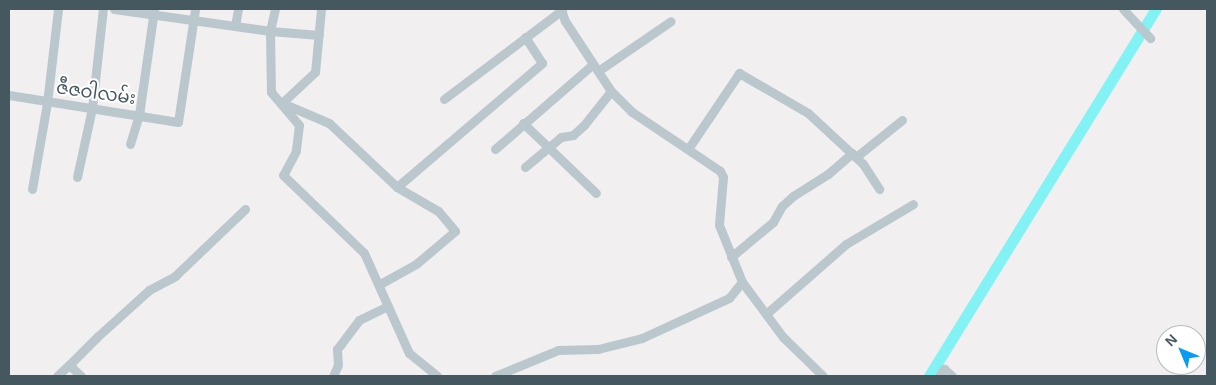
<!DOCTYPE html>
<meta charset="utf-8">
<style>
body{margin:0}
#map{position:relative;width:1216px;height:385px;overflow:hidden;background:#f2eff0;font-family:Arial,"Noto Sans Myanmar",sans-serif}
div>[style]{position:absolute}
.river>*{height:11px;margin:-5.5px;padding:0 5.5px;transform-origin:5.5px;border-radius:5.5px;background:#83f2f4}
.minor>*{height:9px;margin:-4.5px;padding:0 4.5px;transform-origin:4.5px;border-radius:4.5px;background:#bac8ce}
span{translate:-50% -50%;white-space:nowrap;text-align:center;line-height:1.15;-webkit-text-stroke:4px #fff;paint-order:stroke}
.street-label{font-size:18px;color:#46585f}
.frame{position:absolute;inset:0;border:10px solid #46585f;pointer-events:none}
.north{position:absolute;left:1156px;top:325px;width:50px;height:50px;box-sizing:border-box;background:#fff;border:1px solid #b5bcbf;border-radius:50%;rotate:315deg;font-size:14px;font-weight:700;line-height:20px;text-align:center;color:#46585f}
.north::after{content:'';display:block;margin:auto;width:18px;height:22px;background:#089cf3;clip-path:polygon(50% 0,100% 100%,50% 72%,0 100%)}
</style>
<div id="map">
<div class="river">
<div style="left:929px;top:376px;width:432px;rotate:-58.3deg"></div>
</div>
<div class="minor">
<div style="left:114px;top:9px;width:158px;rotate:8deg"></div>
<div style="left:270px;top:31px;width:49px;rotate:4.7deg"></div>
<div style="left:275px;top:9px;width:23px;rotate:103deg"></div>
<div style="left:270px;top:31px;width:61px;rotate:89.1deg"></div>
<div style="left:271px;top:92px;width:43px;rotate:49.7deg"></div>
<div style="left:299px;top:125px;width:26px;rotate:97deg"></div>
<div style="left:296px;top:151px;width:27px;rotate:118deg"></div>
<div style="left:283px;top:175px;width:112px;rotate:43.9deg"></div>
<div style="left:364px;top:253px;width:110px;rotate:65.8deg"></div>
<div style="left:409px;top:353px;width:36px;rotate:39deg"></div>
<div style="left:321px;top:9px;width:63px;rotate:95.4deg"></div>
<div style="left:315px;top:72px;width:45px;rotate:136.8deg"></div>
<div style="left:282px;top:103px;width:51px;rotate:23.1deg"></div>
<div style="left:329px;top:123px;width:93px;rotate:43.3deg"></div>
<div style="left:397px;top:187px;width:191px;rotate:-40.5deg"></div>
<div style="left:542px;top:63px;width:31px;rotate:-123deg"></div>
<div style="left:561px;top:9px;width:13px;rotate:72deg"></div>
<div style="left:565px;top:21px;width:84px;rotate:56.7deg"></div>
<div style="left:611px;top:91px;width:30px;rotate:45deg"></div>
<div style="left:632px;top:112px;width:106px;rotate:33.8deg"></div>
<div style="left:720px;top:171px;width:7px;rotate:63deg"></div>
<div style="left:723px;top:177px;width:48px;rotate:94.8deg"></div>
<div style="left:719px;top:225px;width:61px;rotate:68deg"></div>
<div style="left:742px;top:282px;width:69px;rotate:53.3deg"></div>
<div style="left:783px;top:337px;width:56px;rotate:44.3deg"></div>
<div style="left:1123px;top:9px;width:40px;rotate:47deg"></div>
<div style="left:235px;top:26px;width:17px;rotate:-80deg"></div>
<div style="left:598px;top:71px;width:88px;rotate:-34.4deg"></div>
<div style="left:9px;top:95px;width:171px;rotate:9.1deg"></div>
<div style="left:178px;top:122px;width:114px;rotate:-81.4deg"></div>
<div style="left:444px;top:99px;width:148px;rotate:-37deg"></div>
<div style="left:523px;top:123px;width:101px;rotate:43.8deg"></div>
<div style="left:130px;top:144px;width:30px;rotate:-73deg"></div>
<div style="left:139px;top:115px;width:107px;rotate:-81.9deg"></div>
<div style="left:495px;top:149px;width:130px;rotate:-40.9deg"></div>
<div style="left:688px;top:149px;width:92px;rotate:-56.1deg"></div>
<div style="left:739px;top:73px;width:80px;rotate:30.1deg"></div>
<div style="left:808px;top:113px;width:75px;rotate:42.8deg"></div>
<div style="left:863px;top:164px;width:30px;rotate:57deg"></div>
<div style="left:856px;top:157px;width:59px;rotate:-38.8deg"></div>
<div style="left:525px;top:167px;width:47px;rotate:-39.8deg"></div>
<div style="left:561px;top:137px;width:12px;rotate:-9deg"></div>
<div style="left:573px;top:135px;width:15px;rotate:-42deg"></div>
<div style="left:584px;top:125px;width:43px;rotate:-51.5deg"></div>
<div style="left:77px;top:177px;width:71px;rotate:-77.7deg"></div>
<div style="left:92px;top:108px;width:100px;rotate:-83.7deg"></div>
<div style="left:32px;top:189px;width:87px;rotate:-80.1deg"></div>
<div style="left:47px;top:103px;width:95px;rotate:-83.3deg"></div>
<div style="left:731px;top:257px;width:55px;rotate:-39.8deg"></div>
<div style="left:773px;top:222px;width:18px;rotate:-61deg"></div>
<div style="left:782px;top:206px;width:15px;rotate:-42deg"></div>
<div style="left:793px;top:196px;width:41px;rotate:-32.2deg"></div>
<div style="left:828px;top:174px;width:32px;rotate:-41deg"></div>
<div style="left:380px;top:284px;width:41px;rotate:-29.1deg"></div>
<div style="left:416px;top:264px;width:51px;rotate:-40.2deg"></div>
<div style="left:455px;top:231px;width:26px;rotate:-130deg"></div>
<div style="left:438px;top:211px;width:48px;rotate:-149.7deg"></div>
<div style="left:766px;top:314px;width:106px;rotate:-41.2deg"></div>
<div style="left:846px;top:244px;width:78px;rotate:-30.8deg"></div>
<div style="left:57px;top:376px;width:16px;rotate:-43deg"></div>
<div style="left:81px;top:376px;width:16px;rotate:-137deg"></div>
<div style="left:69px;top:365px;width:40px;rotate:-45deg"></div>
<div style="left:97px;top:337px;width:70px;rotate:-42.1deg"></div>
<div style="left:149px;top:290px;width:30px;rotate:-28deg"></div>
<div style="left:175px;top:276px;width:97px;rotate:-43.7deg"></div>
<div style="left:333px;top:376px;width:12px;rotate:-66deg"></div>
<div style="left:338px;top:365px;width:16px;rotate:-94deg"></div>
<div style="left:337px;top:349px;width:6px;rotate:-51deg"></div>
<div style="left:341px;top:344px;width:30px;rotate:-53deg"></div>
<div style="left:359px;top:320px;width:32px;rotate:-26deg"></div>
<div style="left:495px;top:376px;width:68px;rotate:-22.4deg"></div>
<div style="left:558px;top:350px;width:40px;rotate:-1.4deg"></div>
<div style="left:598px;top:349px;width:45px;rotate:-14deg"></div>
<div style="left:642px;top:338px;width:96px;rotate:-24.7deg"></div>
<div style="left:729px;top:298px;width:21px;rotate:-51deg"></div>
<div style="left:939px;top:376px;width:9px;rotate:-54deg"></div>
<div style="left:944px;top:369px;width:11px;rotate:41deg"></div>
</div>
<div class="street-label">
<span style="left:96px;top:93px;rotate:8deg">ဇီဇဝါလမ်း</span>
</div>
<div class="frame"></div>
<div class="north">N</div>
</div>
